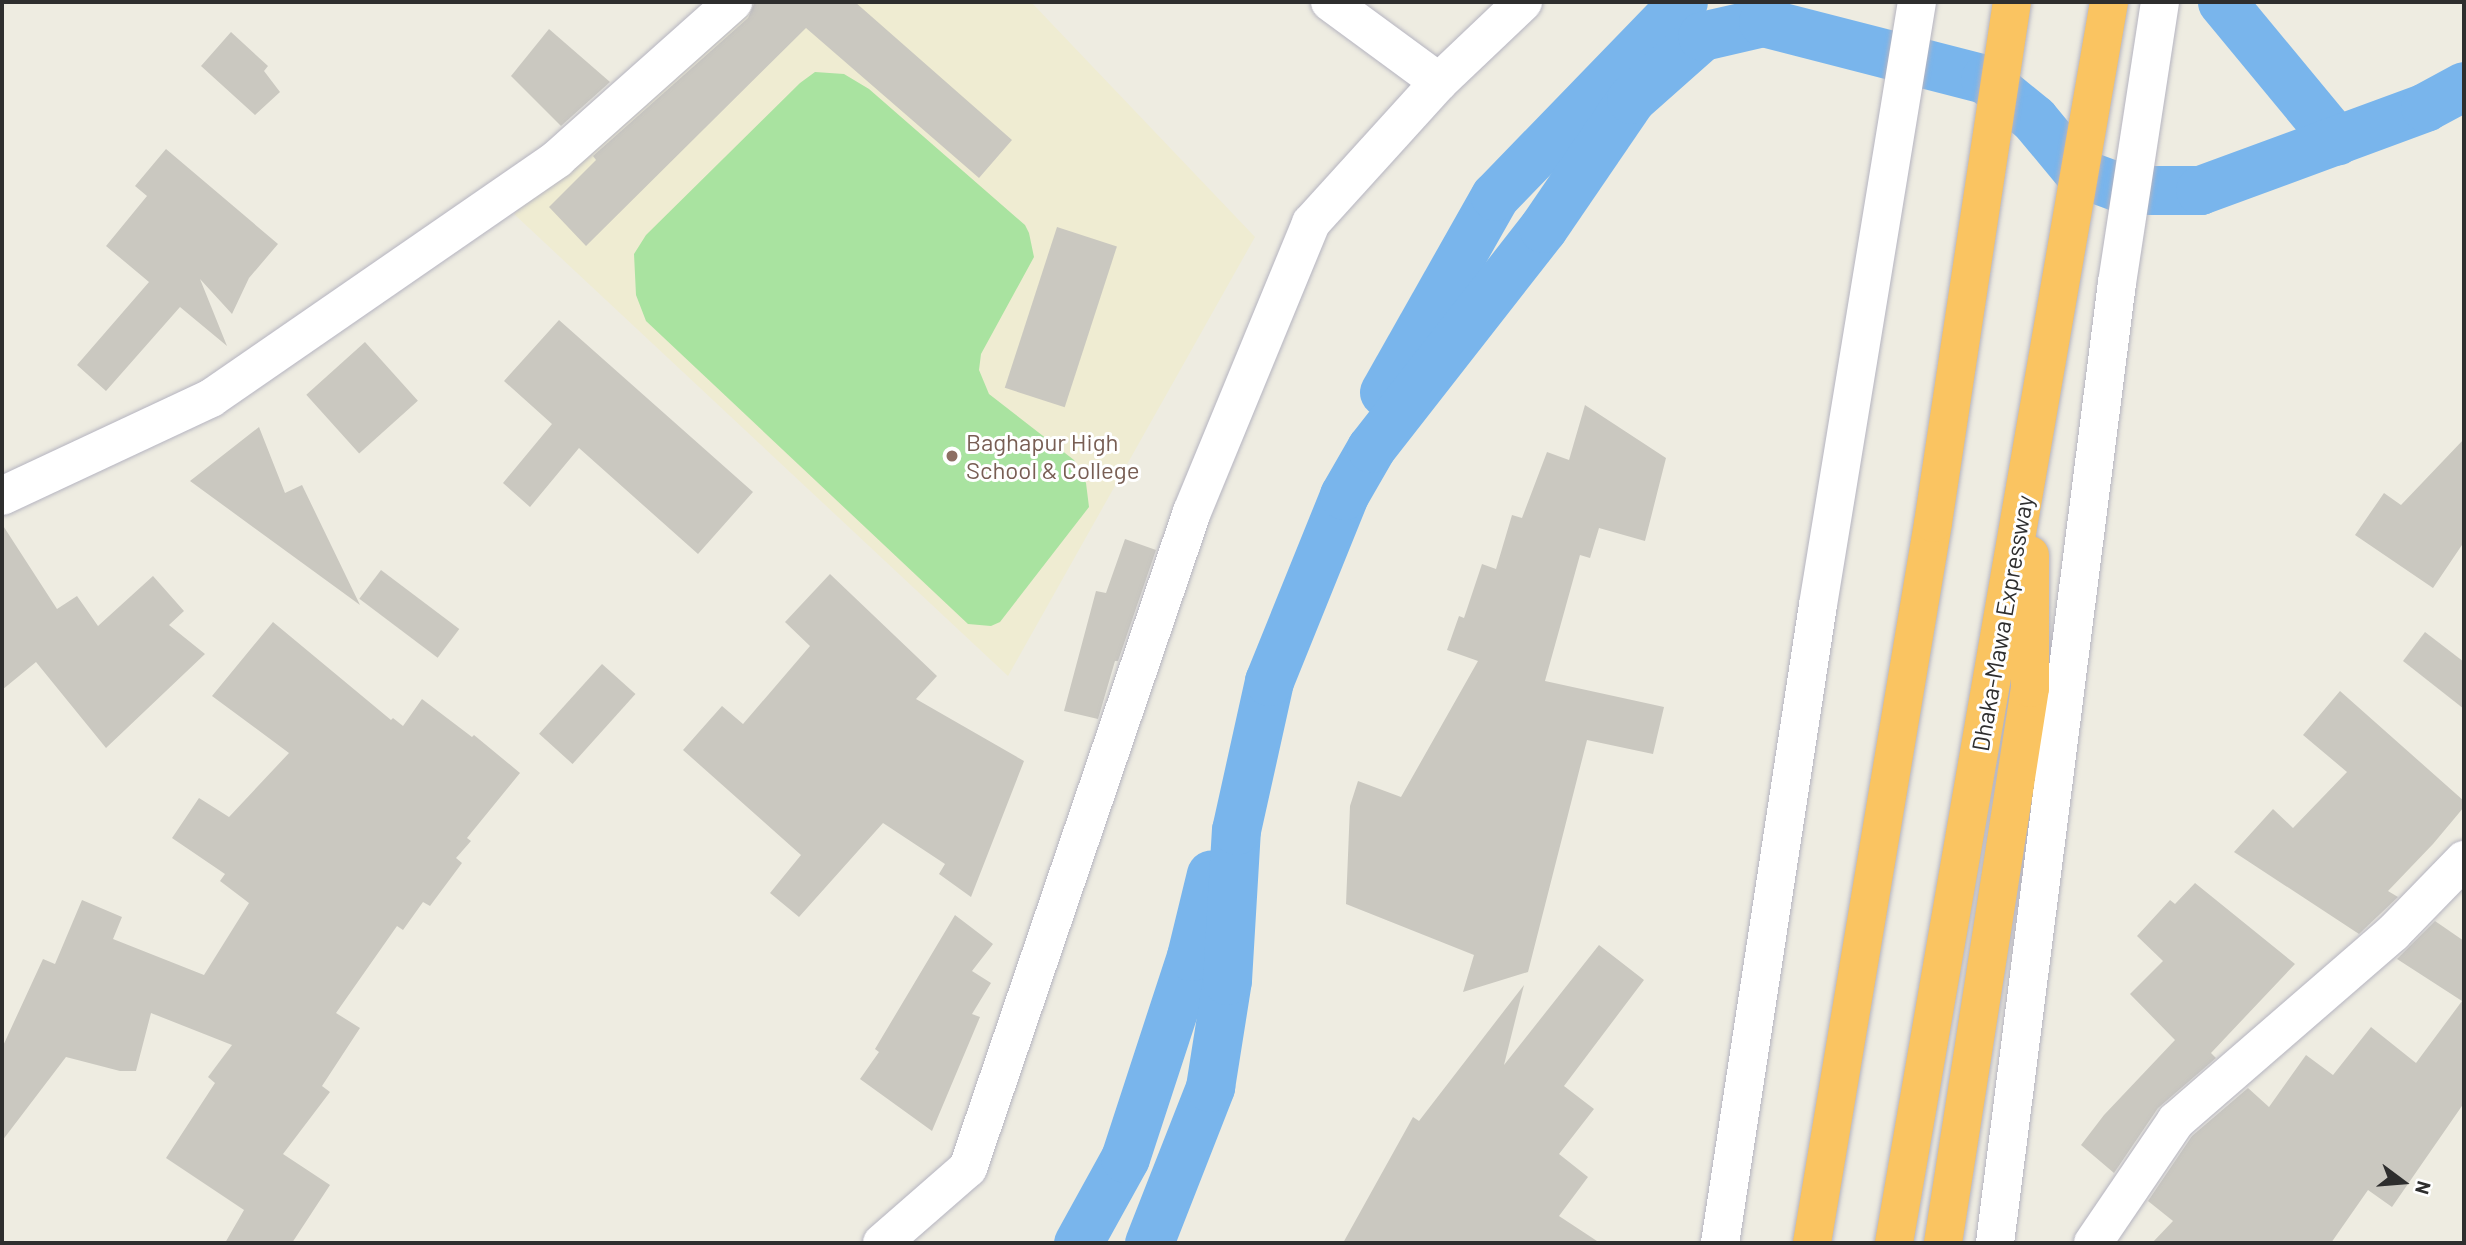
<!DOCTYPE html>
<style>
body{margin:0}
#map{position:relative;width:2466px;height:1245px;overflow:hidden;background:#eeece1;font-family:Barlow,sans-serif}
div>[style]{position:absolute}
.education>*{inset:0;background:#efecd2}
.green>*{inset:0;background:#a9e3a0}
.canal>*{height:49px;margin:-24.5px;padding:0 24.5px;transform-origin:24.5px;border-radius:24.5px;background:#79b5ec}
.building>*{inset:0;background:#cac8c0;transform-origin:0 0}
.roads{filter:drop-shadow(0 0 2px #b5b4c0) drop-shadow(0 0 2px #b5b4c0)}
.minor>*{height:38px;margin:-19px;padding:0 19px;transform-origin:19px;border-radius:19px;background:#fff}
.highway>*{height:38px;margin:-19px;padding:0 19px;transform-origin:19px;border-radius:19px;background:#fac461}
.dots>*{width:19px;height:19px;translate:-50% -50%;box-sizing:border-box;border:4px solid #fff;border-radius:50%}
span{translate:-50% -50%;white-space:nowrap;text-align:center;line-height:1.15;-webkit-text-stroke:6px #fff;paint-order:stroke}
.education-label{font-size:24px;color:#785e54}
.left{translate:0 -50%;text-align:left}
.street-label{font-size:24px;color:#2e2e2e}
.frame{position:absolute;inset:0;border:4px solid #2e2e2e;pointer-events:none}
.north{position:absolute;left:2368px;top:1147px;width:70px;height:70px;-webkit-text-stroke:5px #fff;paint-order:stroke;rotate:106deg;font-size:19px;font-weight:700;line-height:28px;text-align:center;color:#2e2e2e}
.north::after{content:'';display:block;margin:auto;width:24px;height:32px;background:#2e2e2e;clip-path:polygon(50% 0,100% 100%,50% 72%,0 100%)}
</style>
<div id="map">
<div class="education">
<div style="clip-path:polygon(743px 2px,1031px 2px,1255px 237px,1008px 676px,514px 214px)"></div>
</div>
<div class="green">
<div style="clip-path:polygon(815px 72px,844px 74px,869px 89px,1025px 225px,1029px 233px,1034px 257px,981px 354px,979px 370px,989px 394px,1074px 460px,1086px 483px,1089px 507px,1000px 622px,991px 626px,968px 624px,646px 321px,636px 295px,634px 254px,646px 235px,800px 83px)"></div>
</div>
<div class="canal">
<div style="left:2222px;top:2px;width:180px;rotate:50.4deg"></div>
<div style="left:1384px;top:392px;width:225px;rotate:-60.5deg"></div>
<div style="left:1495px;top:196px;width:270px;rotate:-45.9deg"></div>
<div style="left:1078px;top:1243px;width:97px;rotate:-61.1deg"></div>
<div style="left:1125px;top:1158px;width:213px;rotate:-71.9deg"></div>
<div style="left:1191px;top:956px;width:84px;rotate:-76.3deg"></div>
<div style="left:1149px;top:1243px;width:168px;rotate:-68.6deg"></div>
<div style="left:1210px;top:1087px;width:108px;rotate:-81deg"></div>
<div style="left:1227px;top:980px;width:150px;rotate:-86.6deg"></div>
<div style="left:1236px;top:830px;width:153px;rotate:-77.5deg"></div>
<div style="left:1269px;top:681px;width:201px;rotate:-68deg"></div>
<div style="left:1344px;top:495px;width:54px;rotate:-60.1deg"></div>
<div style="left:1371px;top:448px;width:279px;rotate:-52deg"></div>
<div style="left:1543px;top:228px;width:156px;rotate:-55.7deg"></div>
<div style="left:1631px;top:99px;width:95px;rotate:-41.6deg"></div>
<div style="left:1702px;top:36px;width:63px;rotate:-12.9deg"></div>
<div style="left:1763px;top:22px;width:229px;rotate:14.4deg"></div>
<div style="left:1985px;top:79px;width:63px;rotate:39.2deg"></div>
<div style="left:2034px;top:119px;width:69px;rotate:50.3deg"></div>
<div style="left:2078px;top:172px;width:52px;rotate:20.2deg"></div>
<div style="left:2127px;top:190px;width:73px"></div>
<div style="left:2200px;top:190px;width:240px;rotate:-20.2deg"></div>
<div style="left:2425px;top:107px;width:44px;rotate:-28.3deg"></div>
</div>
<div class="building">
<div style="clip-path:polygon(755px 2px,855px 2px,1012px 140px,979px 178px,806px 28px,586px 246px,549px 207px,596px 160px,593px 156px,748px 18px)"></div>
<div style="clip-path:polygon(549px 29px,610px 82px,561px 126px,511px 76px)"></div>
<div style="clip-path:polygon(231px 32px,268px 66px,264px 71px,280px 92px,255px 115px,201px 66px)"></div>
<div style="clip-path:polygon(166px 149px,278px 244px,249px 278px,232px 314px,200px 279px,227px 346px,180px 307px,106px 391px,77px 365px,149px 282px,106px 246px,147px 196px,135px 186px)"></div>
<div style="left:1057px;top:227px;width:63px;height:169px;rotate:18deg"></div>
<div style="clip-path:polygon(559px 320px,753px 492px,698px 554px,579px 448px,530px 507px,503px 483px,552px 424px,504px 381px)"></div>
<div style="left:365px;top:342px;width:79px;height:79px;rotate:48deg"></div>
<div style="clip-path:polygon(1585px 405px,1666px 458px,1645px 541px,1599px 528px,1590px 558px,1580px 555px,1545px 681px,1664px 707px,1653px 754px,1587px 740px,1528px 972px,1463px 992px,1474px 955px,1346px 904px,1350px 806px,1358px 781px,1401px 797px,1478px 661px,1447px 650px,1459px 616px,1464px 618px,1482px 564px,1496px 569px,1512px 515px,1522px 518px,1547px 452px,1569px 460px)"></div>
<div style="clip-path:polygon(259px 427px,285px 493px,302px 485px,360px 605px,190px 481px)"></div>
<div style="clip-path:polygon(2464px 439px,2464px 542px,2433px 588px,2355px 535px,2384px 493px,2401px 505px)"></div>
<div style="clip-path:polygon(2px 524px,57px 609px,77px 596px,98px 626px,153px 576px,184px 611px,169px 625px,205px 654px,106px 748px,36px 662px,2px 690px)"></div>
<div style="clip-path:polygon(1125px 539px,1156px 550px,1118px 661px,1115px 661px,1098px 719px,1064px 711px,1096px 591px,1106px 593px)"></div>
<div style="left:381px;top:570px;width:98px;height:36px;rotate:37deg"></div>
<div style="clip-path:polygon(830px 574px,937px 676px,916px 699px,1024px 761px,971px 897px,939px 874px,945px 864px,883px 823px,799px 917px,770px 893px,801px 855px,683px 750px,722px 706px,743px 724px,810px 646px,785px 622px)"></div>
<div style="clip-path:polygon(273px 622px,391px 720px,393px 718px,403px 726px,422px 699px,472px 737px,474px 735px,520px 773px,467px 838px,471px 841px,456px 858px,462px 863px,430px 906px,423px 902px,403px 930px,397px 926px,336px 1013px,360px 1028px,322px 1086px,330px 1092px,283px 1154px,330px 1185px,292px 1243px,225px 1243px,244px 1210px,166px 1158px,215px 1083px,208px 1077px,232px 1045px,151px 1013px,136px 1071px,120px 1071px,66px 1057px,2px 1141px,2px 1048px,43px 959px,55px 964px,82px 900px,122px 917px,113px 939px,204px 975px,249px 903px,220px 881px,225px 874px,172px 838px,199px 798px,229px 817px,289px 753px,212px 696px)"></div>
<div style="clip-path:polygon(2425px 632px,2464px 662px,2464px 709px,2403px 661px)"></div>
<div style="left:602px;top:664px;width:45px;height:94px;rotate:42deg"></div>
<div style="clip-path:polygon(2340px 691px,2464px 801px,2464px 807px,2433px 844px,2388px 891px,2398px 897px,2359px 934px,2234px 852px,2273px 809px,2293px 828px,2347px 772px,2303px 735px)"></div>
<div style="clip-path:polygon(2195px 883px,2295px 964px,2211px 1053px,2216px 1058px,2158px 1108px,2114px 1173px,2081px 1145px,2104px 1115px,2175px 1040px,2130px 994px,2163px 961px,2137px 936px,2170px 900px,2175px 904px)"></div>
<div style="clip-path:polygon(955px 915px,993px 944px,972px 971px,991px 983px,972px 1014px,980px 1017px,932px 1131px,860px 1079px,879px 1052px,875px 1049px)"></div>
<div style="clip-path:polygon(2435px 921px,2464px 941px,2464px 1103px,2392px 1207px,2368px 1190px,2331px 1243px,2152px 1243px,2173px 1221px,2148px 1201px,2192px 1136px,2248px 1088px,2269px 1107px,2306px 1055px,2333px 1075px,2371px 1027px,2416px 1063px,2462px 1001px,2397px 959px)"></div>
<div style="clip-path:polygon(1599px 945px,1644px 980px,1564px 1086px,1594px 1109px,1559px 1154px,1588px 1177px,1559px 1216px,1600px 1243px,1343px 1243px,1413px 1117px,1419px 1121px,1524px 985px,1504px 1065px)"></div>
</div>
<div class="roads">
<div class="minor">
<div style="left:1330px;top:2px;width:135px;rotate:36.3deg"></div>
<div style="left:2px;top:496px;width:231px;rotate:-25.1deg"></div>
<div style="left:211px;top:398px;width:421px;rotate:-34.6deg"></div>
<div style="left:557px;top:159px;width:236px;rotate:-41.7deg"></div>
<div style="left:882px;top:1243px;width:114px;rotate:-41.1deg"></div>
<div style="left:968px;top:1168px;width:693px;rotate:-71.15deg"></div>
<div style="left:1192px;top:512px;width:313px;rotate:-67.6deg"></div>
<div style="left:1311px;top:223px;width:190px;rotate:-47.8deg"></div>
<div style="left:1439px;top:82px;width:116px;rotate:-43.6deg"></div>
<div style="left:1720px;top:1243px;width:645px;rotate:-81.27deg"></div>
<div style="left:1818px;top:605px;width:611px;rotate:-80.68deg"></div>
<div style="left:1995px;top:1243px;width:968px;rotate:-82.76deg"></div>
<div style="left:2117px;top:283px;width:284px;rotate:-81.3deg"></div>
<div style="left:2093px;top:1243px;width:148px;rotate:-55.8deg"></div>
<div style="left:2176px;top:1121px;width:287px;rotate:-40.9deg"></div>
<div style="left:2393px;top:933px;width:102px;rotate:-45.8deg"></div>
</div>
<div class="highway">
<div style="left:1812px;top:1243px;width:730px;rotate:-80.46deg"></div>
<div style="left:1933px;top:523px;width:527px;rotate:-81.38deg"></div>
<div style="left:1894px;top:1243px;width:1259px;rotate:-80.17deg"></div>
<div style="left:1943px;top:1243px;width:562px;rotate:-81.09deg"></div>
<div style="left:2030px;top:688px;width:133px;rotate:-90deg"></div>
</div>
</div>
<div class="dots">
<div style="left:952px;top:456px;background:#8d6e63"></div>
</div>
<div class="education-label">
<span class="left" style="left:966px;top:456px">Baghapur High<br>School &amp; College</span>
</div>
<div class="street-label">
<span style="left:2002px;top:623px;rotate:-80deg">Dhaka-Mawa Expressway</span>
</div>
<div class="frame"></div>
<div class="north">N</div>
</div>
